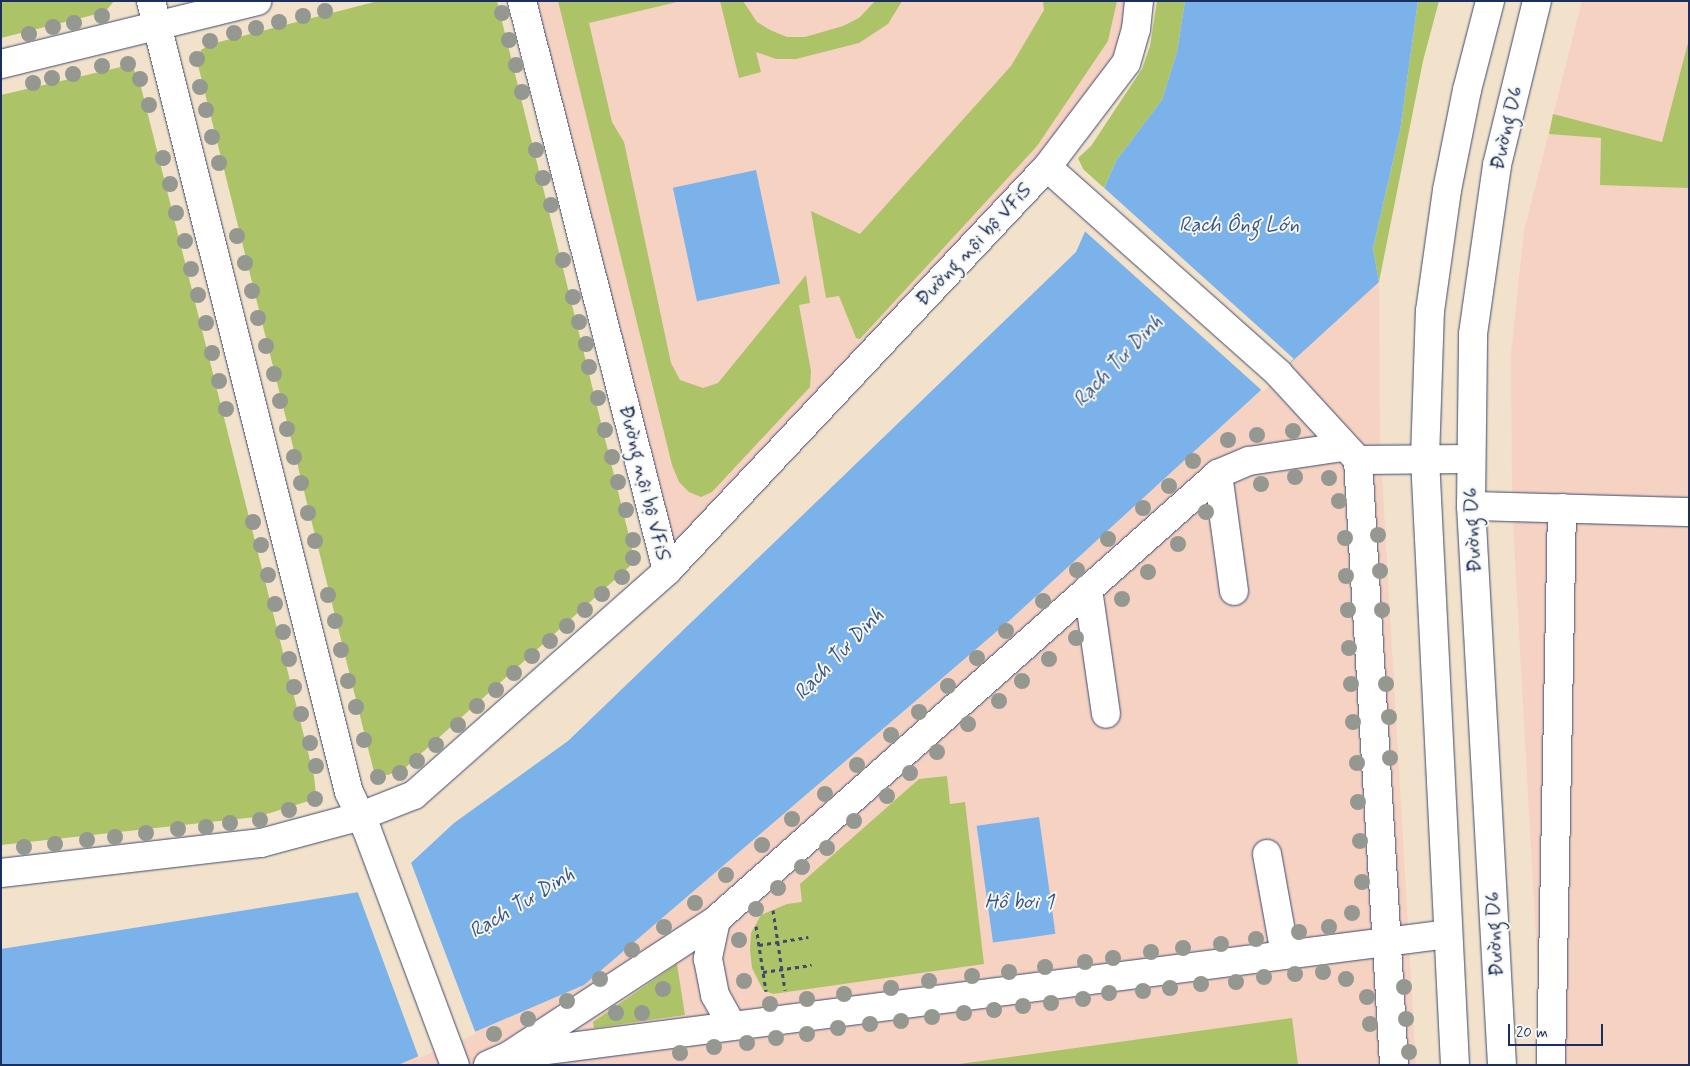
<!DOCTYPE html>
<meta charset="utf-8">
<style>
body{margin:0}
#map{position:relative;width:1690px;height:1066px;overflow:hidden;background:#f3e2cb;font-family:Mynerve,sans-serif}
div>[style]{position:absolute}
.built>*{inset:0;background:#f6d2c3}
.green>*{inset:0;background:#adc367}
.water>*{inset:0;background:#7cb2ea;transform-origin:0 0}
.pier>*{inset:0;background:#f3e2cb;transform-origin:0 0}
.path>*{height:3px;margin-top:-1.5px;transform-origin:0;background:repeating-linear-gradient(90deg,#3b4a6e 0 4px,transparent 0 8px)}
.roads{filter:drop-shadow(0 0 1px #3b4a6e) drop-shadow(0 0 1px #3b4a6e)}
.minor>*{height:28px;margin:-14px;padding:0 14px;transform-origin:14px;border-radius:14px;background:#fff}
.trees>*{width:16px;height:16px;margin:-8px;border-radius:50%;background:#949891}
span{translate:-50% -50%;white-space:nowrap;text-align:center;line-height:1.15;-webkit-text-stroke:4px #f6f6f2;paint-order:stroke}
.street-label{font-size:20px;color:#1b2f5e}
.water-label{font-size:21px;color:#385688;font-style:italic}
.frame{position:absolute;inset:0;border:2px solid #1b2f5e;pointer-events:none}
.scale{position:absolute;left:1508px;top:1024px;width:95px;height:22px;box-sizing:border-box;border:2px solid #1b2f5e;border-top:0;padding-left:6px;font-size:15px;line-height:18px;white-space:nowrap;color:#1b2f5e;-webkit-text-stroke:4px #f6f6f2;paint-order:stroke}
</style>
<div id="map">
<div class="built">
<div style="clip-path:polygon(522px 1px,1139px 1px,1126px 63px,667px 571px)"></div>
<div style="clip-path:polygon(1582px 1px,1689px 1px,1689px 1065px,1543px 1065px,1512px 506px,1511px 354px,1524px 231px)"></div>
<div style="clip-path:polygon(1379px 282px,1380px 440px,1416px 1065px,398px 1065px,584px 985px,1010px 620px)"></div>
</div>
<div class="green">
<div style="clip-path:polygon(1px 1px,114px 1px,105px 12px,1px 38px)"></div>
<div style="clip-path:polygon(378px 1px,497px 1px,632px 548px,630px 566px,405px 768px,388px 775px,374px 772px,198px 65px,201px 50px,211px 44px)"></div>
<div style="clip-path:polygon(558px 1px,681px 1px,589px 23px,612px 122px,624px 142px,671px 363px,680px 380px,703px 388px,718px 383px,806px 275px,810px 303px,799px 305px,811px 371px,810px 387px,712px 492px,701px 497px,689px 492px,679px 482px,672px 465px)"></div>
<div style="clip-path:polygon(720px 1px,743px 1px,757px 22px,770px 30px,787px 37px,805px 37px,843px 26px,859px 18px,875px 1px,902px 1px,888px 24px,859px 43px,796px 59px,776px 59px,756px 52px,761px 72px,739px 78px)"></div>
<div style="clip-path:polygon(1043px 1px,1117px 1px,1108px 41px,1037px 146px,860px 339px,856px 338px,839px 296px,826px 298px,811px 211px,860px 234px,1011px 66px,1044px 10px)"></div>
<div style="clip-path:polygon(1157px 1px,1185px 1px,1177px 52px,1162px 100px,1116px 161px,1104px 188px,1083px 169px,1078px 158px,1091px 146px,1142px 69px,1150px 46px)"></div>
<div style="clip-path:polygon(1418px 1px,1439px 1px,1423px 61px,1379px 282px,1373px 248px,1400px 131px)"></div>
<div style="clip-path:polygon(1689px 39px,1689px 188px,1600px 185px,1601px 138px,1549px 134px,1553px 114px,1662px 142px)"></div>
<div style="clip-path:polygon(125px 66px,134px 70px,139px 79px,314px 776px,316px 795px,312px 800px,257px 817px,1px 845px,1px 95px)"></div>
<div style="clip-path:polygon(947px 776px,950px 804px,965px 802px,984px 964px,773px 994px,763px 990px,752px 968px,750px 950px,751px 933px,761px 915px,787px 904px,802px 902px,800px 884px,919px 779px)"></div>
<div style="clip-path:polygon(677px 964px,685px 1015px,594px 1028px,593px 1022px)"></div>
<div style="clip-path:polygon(1292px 1018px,1298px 1065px,952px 1065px)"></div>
</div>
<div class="water">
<div style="clip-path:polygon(1185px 1px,1418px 1px,1400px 131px,1373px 248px,1379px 282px,1010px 620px,584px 985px,398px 1065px,1px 1065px,1px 949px,384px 888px,454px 823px,568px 741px,1076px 252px,1116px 161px,1162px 100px,1177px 52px)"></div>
<div style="left:756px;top:170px;width:116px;height:85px;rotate:78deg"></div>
<div style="left:1039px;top:817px;width:118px;height:63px;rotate:82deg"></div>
</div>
<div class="pier">
<div style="left:1102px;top:186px;width:258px;height:45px;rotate:42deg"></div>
<div style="clip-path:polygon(410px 860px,476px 1034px,419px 1058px,357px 890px,383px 886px)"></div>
</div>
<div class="path">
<div style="left:773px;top:910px;width:81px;rotate:81.5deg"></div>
<div style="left:756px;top:926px;width:66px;rotate:81.3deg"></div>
<div style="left:759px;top:945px;width:50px;rotate:-9.3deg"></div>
<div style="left:763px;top:972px;width:49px;rotate:-8.1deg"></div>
</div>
<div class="roads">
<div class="minor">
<div style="left:151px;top:1px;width:815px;rotate:75.95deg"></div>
<div style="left:349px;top:792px;width:42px;rotate:64.7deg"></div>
<div style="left:367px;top:830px;width:251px;rotate:69.5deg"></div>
<div style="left:522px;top:1px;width:588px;rotate:75.73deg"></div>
<div style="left:1139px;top:1px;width:28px;rotate:96deg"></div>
<div style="left:1136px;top:29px;width:35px;rotate:106deg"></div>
<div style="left:1126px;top:63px;width:131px;rotate:127.2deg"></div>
<div style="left:1047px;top:167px;width:310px;rotate:41.7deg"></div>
<div style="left:1278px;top:373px;width:118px;rotate:47.4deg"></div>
<div style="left:1358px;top:460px;width:111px;rotate:-0.5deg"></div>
<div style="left:1px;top:64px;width:264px;rotate:-13.8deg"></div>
<div style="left:1358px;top:460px;width:606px;rotate:86.59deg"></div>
<div style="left:1218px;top:474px;width:118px;rotate:82.2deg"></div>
<div style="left:1471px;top:506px;width:218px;rotate:1.6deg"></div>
<div style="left:1088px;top:589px;width:126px;rotate:81.8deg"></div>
<div style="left:1267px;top:854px;width:102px;rotate:79.8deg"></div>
<div style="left:1px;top:873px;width:262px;rotate:-6.6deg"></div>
<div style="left:261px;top:843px;width:104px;rotate:-15.1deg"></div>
<div style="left:361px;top:816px;width:57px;rotate:-21.6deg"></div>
<div style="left:414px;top:795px;width:338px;rotate:-41.5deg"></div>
<div style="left:667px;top:571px;width:555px;rotate:-46.75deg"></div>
<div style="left:716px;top:920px;width:40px;rotate:102deg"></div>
<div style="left:708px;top:959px;width:37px;rotate:79deg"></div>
<div style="left:715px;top:995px;width:35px;rotate:61deg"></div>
<div style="left:516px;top:1054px;width:939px;rotate:-7.34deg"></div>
<div style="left:488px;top:1065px;width:24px;rotate:-24deg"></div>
<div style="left:510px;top:1055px;width:246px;rotate:-33.2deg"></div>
<div style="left:716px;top:920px;width:672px;rotate:-41.62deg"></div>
<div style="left:1218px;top:474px;width:34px;rotate:-23deg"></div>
<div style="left:1249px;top:461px;width:95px;rotate:-8.5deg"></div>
<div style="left:1455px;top:1065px;width:607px;rotate:-92.83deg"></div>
<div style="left:1425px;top:459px;width:148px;rotate:-88.1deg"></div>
<div style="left:1430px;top:311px;width:122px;rotate:-82deg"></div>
<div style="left:1447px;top:190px;width:102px;rotate:-78.7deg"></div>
<div style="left:1467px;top:90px;width:92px;rotate:-75.5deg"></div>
<div style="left:1502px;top:1065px;width:560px;rotate:-93.17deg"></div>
<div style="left:1471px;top:506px;width:172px;rotate:-89.3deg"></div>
<div style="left:1473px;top:334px;width:171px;rotate:-81.9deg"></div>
<div style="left:1497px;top:165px;width:169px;rotate:-76.3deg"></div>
<div style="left:1551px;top:1065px;width:557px;rotate:-88.87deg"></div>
</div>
</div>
<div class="trees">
<div style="left:325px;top:11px"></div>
<div style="left:502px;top:13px"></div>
<div style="left:102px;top:16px"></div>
<div style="left:303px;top:16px"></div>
<div style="left:279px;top:22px"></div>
<div style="left:74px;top:23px"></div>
<div style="left:53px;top:27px"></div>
<div style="left:256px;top:28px"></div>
<div style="left:234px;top:33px"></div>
<div style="left:29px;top:34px"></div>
<div style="left:509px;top:40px"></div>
<div style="left:210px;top:41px"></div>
<div style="left:197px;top:59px"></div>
<div style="left:128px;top:64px"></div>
<div style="left:516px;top:65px"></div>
<div style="left:102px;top:66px"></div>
<div style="left:73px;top:74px"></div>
<div style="left:52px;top:78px"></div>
<div style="left:140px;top:79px"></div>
<div style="left:33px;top:83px"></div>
<div style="left:200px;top:87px"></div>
<div style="left:522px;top:92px"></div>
<div style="left:149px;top:105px"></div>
<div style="left:206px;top:110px"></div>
<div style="left:212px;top:137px"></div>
<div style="left:536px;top:150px"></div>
<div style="left:163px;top:158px"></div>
<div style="left:219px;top:163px"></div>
<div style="left:543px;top:178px"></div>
<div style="left:170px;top:184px"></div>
<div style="left:551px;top:205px"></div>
<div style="left:176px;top:213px"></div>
<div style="left:237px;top:236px"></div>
<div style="left:185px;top:241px"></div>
<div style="left:563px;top:260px"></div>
<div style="left:245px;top:263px"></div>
<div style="left:191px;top:269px"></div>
<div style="left:252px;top:291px"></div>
<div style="left:198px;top:295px"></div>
<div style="left:573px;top:297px"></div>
<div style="left:258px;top:318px"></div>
<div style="left:579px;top:322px"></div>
<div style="left:206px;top:323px"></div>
<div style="left:586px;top:344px"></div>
<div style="left:266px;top:346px"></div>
<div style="left:212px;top:353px"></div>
<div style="left:589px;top:367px"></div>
<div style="left:274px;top:374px"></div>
<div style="left:219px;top:381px"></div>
<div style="left:598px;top:398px"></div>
<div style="left:280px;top:401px"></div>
<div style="left:226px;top:409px"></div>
<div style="left:287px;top:429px"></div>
<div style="left:605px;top:430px"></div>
<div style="left:1293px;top:431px"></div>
<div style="left:1257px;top:435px"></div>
<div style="left:1228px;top:440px"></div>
<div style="left:294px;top:457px"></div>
<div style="left:612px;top:457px"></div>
<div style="left:1193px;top:461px"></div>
<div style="left:1295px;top:477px"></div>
<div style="left:1329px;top:478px"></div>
<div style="left:618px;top:482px"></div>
<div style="left:301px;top:483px"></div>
<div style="left:1261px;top:484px"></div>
<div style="left:1169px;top:486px"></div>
<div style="left:1339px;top:501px"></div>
<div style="left:1143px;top:508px"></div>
<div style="left:626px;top:510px"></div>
<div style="left:1206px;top:512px"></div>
<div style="left:308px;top:513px"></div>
<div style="left:253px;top:522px"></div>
<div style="left:1378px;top:535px"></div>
<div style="left:1345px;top:538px"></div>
<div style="left:1108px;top:539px"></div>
<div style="left:633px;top:540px"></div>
<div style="left:315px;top:541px"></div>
<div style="left:1178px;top:544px"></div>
<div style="left:261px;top:545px"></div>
<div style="left:633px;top:558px"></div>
<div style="left:1077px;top:570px"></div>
<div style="left:1380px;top:571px"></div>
<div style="left:1148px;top:572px"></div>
<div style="left:268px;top:575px"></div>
<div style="left:1346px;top:576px"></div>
<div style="left:622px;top:577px"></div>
<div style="left:602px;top:594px"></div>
<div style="left:328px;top:595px"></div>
<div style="left:1122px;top:599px"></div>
<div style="left:1043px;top:601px"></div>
<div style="left:275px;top:604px"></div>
<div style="left:585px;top:610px"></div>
<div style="left:1348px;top:610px"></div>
<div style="left:1382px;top:610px"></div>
<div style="left:335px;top:621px"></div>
<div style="left:567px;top:626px"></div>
<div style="left:1006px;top:631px"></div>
<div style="left:283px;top:632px"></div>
<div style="left:1076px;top:638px"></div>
<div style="left:550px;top:641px"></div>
<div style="left:1349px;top:648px"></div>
<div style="left:341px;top:650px"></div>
<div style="left:532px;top:656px"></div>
<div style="left:977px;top:658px"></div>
<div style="left:289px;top:659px"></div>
<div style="left:1049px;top:659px"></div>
<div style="left:514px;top:673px"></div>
<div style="left:348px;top:681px"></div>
<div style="left:1022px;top:681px"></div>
<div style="left:1351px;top:684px"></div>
<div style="left:1386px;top:684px"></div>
<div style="left:948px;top:686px"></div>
<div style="left:294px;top:687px"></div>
<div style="left:496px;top:690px"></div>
<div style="left:999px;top:701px"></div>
<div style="left:477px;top:706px"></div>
<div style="left:356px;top:707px"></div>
<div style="left:919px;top:712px"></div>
<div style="left:301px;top:714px"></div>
<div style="left:1389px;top:717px"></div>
<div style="left:1353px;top:722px"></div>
<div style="left:968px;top:724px"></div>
<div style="left:458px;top:725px"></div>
<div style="left:891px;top:735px"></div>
<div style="left:364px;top:740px"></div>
<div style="left:310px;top:743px"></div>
<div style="left:436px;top:745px"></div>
<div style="left:937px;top:752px"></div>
<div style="left:1390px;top:758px"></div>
<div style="left:417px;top:761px"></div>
<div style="left:1357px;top:763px"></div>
<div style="left:857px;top:765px"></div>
<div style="left:316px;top:766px"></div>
<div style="left:400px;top:773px"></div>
<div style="left:910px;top:773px"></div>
<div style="left:378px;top:777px"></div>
<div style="left:825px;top:794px"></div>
<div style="left:887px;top:796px"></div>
<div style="left:315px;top:799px"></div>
<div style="left:1358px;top:802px"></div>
<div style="left:289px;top:810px"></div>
<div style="left:792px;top:819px"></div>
<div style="left:260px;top:820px"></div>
<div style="left:854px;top:821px"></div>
<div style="left:230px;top:823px"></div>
<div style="left:206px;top:827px"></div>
<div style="left:178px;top:829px"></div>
<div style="left:146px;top:833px"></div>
<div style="left:115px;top:837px"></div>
<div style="left:87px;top:840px"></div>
<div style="left:1360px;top:841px"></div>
<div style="left:55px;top:844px"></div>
<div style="left:762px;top:845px"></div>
<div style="left:24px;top:847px"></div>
<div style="left:827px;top:848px"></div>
<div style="left:802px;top:867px"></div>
<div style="left:726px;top:875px"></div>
<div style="left:1362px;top:882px"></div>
<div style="left:778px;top:888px"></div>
<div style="left:695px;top:903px"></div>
<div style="left:756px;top:909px"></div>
<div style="left:1352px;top:913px"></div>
<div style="left:664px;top:927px"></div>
<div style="left:1329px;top:927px"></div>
<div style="left:1299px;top:932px"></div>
<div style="left:1256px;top:939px"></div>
<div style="left:739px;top:940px"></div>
<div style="left:1221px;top:944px"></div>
<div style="left:1183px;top:948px"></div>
<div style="left:632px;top:950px"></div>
<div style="left:1151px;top:952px"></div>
<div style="left:1113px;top:958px"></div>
<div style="left:1085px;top:962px"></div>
<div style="left:1045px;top:967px"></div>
<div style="left:1009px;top:972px"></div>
<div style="left:1323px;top:972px"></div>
<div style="left:1295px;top:974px"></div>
<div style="left:972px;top:976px"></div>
<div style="left:1264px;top:977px"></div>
<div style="left:600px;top:979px"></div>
<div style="left:1346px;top:979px"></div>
<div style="left:744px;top:981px"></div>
<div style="left:929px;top:981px"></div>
<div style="left:1236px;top:982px"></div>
<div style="left:1201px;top:984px"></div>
<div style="left:1404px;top:987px"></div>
<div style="left:891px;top:988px"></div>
<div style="left:1170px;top:988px"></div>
<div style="left:663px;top:989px"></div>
<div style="left:1143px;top:991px"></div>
<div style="left:1109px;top:993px"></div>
<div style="left:844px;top:994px"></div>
<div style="left:1367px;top:997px"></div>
<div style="left:807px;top:999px"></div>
<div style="left:1083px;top:999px"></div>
<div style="left:567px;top:1001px"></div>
<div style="left:1051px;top:1003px"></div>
<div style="left:770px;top:1004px"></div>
<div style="left:1023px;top:1006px"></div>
<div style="left:994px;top:1010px"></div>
<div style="left:616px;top:1013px"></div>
<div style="left:642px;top:1013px"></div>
<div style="left:964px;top:1013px"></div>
<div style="left:932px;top:1017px"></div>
<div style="left:528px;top:1019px"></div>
<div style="left:1406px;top:1019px"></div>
<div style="left:901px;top:1021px"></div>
<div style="left:870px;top:1024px"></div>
<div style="left:1370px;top:1024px"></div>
<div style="left:838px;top:1028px"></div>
<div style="left:494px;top:1034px"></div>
<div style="left:807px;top:1034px"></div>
<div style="left:776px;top:1038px"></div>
<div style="left:747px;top:1043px"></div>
<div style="left:714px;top:1047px"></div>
<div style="left:1409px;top:1052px"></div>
<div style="left:680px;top:1053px"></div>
</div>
<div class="street-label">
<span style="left:1507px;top:128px;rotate:-77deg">Đường D6</span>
<span style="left:974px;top:245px;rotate:-47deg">Đường nội bộ VFiS</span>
<span style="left:644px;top:483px;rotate:76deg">Đường nội bộ VFiS</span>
<span style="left:1473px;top:530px;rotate:-93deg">Đường D6</span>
<span style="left:1495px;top:934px;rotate:-93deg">Đường D6</span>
</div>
<div class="water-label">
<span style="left:1239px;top:225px">Rạch Ông Lớn</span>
<span style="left:1118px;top:361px;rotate:-46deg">Rạch Tư Dinh</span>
<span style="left:839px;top:654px;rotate:-46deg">Rạch Tư Dinh</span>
<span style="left:1019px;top:902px">Hồ bơi 1</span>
<span style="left:522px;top:903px;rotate:-31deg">Rạch Tư Dinh</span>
</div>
<div class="frame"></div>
<div class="scale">20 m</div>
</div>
